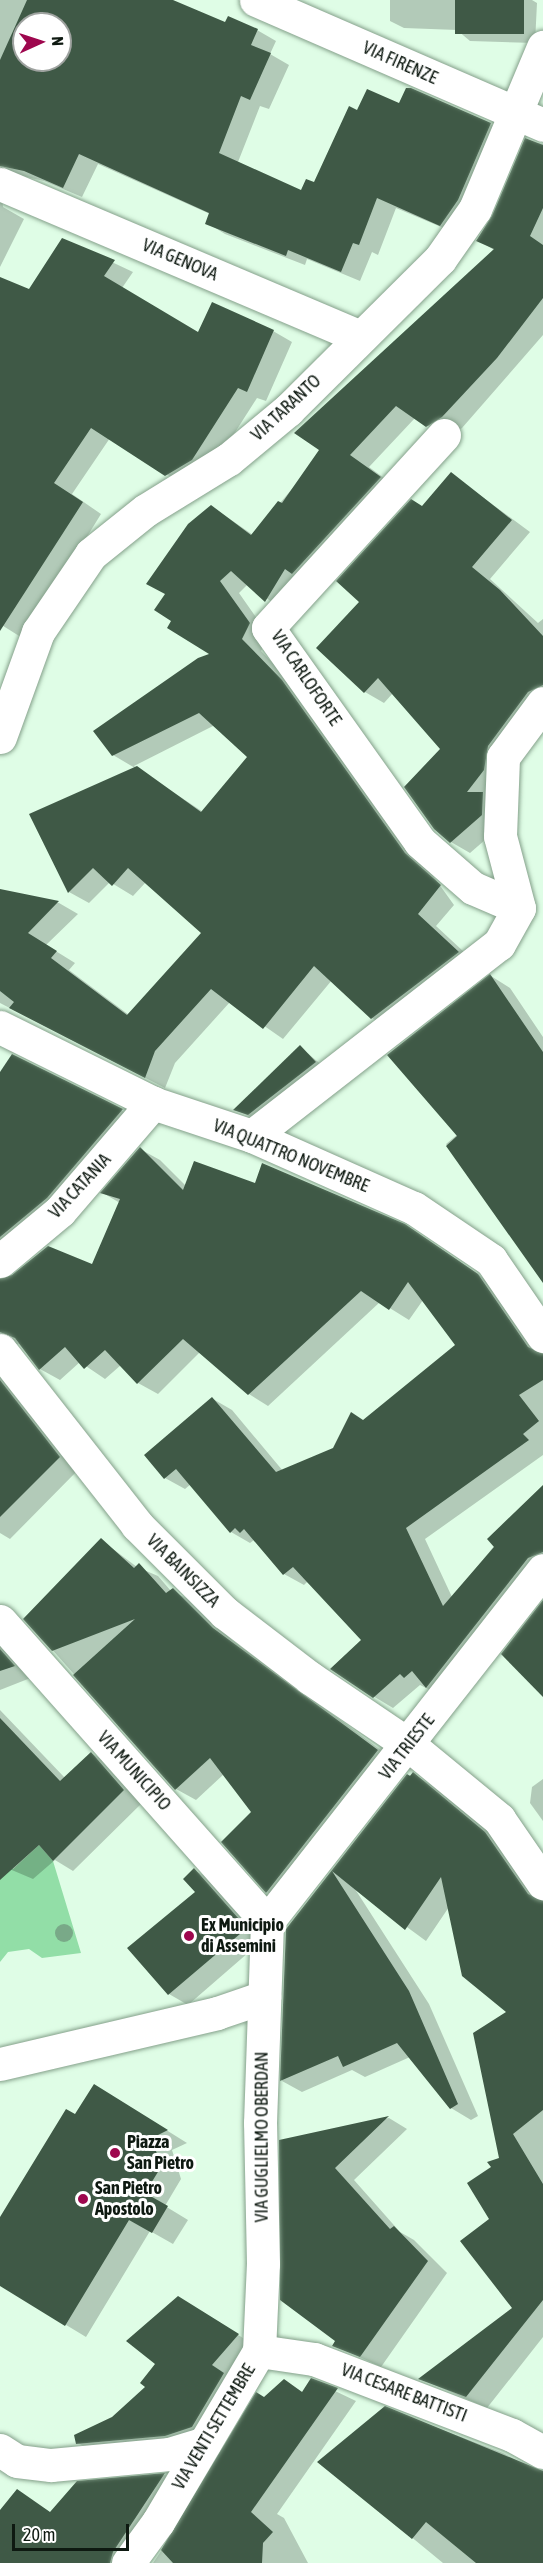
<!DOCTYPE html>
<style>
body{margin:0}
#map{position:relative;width:543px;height:2563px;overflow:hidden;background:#dffde6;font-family:"Asap Condensed",sans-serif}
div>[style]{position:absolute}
.green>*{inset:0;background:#92dea7}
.shadow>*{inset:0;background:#0003}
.building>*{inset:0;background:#3f5946;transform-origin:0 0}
.roads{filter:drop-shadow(0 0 2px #84a08a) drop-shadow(0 0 2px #84a08a)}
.street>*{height:33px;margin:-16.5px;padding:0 16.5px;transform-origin:16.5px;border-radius:16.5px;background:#fff}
.trees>*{width:18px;height:18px;margin:-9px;border-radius:50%;background:#79a988}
.dots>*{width:16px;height:16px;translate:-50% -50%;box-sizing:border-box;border:3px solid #fff;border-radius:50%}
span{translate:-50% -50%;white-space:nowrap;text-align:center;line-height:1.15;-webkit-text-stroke:6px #fff;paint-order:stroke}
.street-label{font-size:18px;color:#0e1911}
.poi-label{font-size:18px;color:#0e1911;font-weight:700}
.left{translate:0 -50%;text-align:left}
.north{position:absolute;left:12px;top:12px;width:60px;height:60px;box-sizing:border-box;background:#fff;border:2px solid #9fa3a0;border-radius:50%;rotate:87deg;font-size:16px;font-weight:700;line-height:24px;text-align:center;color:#0e1911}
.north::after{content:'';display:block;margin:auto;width:21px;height:27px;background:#9e074e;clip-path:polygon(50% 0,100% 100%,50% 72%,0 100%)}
.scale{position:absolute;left:12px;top:2524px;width:117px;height:27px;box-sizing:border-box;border:3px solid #0e1911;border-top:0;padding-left:8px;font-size:18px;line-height:21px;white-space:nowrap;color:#0e1911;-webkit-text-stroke:4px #fff;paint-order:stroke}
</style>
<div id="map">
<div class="green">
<div style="clip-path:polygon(39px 1845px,53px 1861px,81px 1953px,42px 1958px,29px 1949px,8px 1952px,0 1962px,0 1855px,13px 1869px)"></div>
</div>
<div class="shadow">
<div style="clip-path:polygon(evenodd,0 0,159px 0,226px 24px,257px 30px,276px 41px,270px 54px,289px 65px,269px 109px,260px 106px,238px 162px,301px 192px,314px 184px,357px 112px,400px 105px,490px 124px,509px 135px,460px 235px,396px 208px,378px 255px,372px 252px,360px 281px,307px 259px,305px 265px,225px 234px,207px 223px,210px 214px,98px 164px,82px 197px,44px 181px,18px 175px,1px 188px,3px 207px,24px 219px,0 267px,0 0,24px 24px,60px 24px,60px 60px,24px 60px,24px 24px)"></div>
<div style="clip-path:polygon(390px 0,532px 0,537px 3px,535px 43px,470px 41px,457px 30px,404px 28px,390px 21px)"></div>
<div style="clip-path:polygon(evenodd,532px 142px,543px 144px,543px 335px,462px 428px,447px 437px,415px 418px,369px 467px,399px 489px,285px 612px,248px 584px,239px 593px,269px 636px,261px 651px,302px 693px,454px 905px,436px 926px,477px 964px,392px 1030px,372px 1018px,332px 980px,283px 1039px,230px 1002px,175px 1063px,165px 1088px,0 1003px,0 891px,59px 903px,78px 914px,46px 945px,75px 963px,69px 970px,129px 1015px,204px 932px,146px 882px,133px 896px,110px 882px,89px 903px,69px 892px,135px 768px,113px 755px,213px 654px,173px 620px,167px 594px,211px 506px,253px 535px,494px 250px,478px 240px,532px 142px,215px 725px,250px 757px,203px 812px,134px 766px,215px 725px)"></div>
<div style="clip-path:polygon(63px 239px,133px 272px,122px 288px,199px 334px,273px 331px,292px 342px,266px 401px,257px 398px,211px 470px,185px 486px,110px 438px,72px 494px,101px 514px,24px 639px,0 624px,0 279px,29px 291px)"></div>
<div style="clip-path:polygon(466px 485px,530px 532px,490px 579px,538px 623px,543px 619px,543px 708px,507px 758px,501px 826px,470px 853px,451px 842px,442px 749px,393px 693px,384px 703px,365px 692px,361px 602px,431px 512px)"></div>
<div style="clip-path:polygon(491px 976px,510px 988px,543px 1037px,543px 1280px,446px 1144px,458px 1134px)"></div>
<div style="clip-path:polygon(300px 1047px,329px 1071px,263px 1122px,236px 1110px)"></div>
<div style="clip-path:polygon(13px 1056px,142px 1121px,7px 1258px,2px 1279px,93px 1266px,120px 1203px,103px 1193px,140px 1149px,160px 1160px,186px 1186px,256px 1184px,425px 1238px,497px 1287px,543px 1353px,543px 1455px,425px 1539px,452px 1597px,543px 1487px,543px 1576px,447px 1698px,420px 1685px,393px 1708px,373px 1696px,363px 1640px,308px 1581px,304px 1585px,284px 1574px,254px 1540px,250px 1543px,231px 1532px,191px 1484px,185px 1489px,165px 1478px,213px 1399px,232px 1410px,283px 1471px,334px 1449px,457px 1345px,423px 1300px,409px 1320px,380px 1302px,268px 1406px,249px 1394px,200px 1352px,158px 1394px,138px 1383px,121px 1365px,105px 1379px,80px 1362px,60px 1380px,40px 1369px,19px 1344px,9px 1346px,79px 1469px,10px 1539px,0 1533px,0 1075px)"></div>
<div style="clip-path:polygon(101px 1540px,137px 1567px,158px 1576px,171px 1591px,193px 1601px,233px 1641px,397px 1762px,286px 1903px,267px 1892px,253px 1812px,224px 1774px,196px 1800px,176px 1789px,25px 1619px)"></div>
<div style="clip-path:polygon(0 1632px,33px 1677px,0 1690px)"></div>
<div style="clip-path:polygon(0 1710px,65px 1778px,91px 1753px,111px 1765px,143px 1802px,73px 1871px,55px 1860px,33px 1879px,0 1865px)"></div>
<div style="clip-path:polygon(413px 1774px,433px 1786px,505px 1845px,543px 1896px,543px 2337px,487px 2408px,421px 2379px,514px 2308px,491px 2220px,493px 2167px,501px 2159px,508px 2012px,449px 1907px,426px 1941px,355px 1889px,429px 2004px,478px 2116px,471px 2120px,451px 2108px,410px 2057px,365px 2077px,352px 2070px,302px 2092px,282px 2081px,287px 1929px,407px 1776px)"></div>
<div style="clip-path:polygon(543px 1779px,543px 1821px,530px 1803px,532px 1787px)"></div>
<div style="clip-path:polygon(194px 1870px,212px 1880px,264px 1939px,188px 2005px,169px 1994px,129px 1948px,197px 1892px)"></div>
<div style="clip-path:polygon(115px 2098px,187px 2143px,172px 2150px,181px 2179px,165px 2206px,188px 2220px,173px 2244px,150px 2231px,86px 2337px,0 2285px,0 2220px,75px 2116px)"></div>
<div style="clip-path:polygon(389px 2118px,407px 2129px,354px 2180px,400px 2232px,414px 2240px,447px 2273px,381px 2367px,334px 2345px,337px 2340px,281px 2141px)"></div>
<div style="clip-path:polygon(196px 2309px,256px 2346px,211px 2437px,96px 2453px,78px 2443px,113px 2419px,147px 2386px)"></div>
<div style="clip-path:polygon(312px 2380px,356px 2401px,277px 2514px,284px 2518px,308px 2563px,153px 2563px,265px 2399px,284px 2381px,304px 2393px)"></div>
<div style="clip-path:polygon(385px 2408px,503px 2453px,534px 2470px,543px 2470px,543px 2563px,443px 2563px,320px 2462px)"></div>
<div style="clip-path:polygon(165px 2475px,182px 2485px,130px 2563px,41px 2563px,17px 2491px,51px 2513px,77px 2483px)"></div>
</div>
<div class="building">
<div style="clip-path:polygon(evenodd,27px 0,173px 0,225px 22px,228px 16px,258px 29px,251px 45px,271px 53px,250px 100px,241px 96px,219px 153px,301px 190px,306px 179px,314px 182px,349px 106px,357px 110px,367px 89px,399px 103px,406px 88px,411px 88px,491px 123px,458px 200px,440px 226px,377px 198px,359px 245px,353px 243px,341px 272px,288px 250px,286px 256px,205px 224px,209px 213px,79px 154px,63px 188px,24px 171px,0 166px,0 60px,27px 0,24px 24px,60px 24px,60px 60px,24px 60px,24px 24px)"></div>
<div style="left:455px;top:0;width:69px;height:34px"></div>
<div style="clip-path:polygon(525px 138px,543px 145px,543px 208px,530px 236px,543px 245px,543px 298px,497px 358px,442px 417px,426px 427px,396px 406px,350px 455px,381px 477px,292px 574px,285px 569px,265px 602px,231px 571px,220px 581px,250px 623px,242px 639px,282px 680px,405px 853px,441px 885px,418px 914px,459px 952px,371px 1019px,314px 966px,263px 1029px,211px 989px,155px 1051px,145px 1078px,9px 1008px,14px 1002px,0 991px,0 889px,59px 901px,28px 933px,57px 951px,51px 958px,127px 1015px,201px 933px,128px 868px,112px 886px,93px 868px,68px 893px,29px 814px,137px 766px,201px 812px,247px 757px,199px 713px,112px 756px,93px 731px,198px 658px,209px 654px,167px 628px,171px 621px,154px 610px,165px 594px,146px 584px,188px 524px,211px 505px,251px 535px,278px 501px,282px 503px,319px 450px,294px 433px,494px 249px,476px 241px,492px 216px)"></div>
<div style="clip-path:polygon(62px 238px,115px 260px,104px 276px,198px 332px,212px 302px,274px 330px,247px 392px,238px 388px,192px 460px,165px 476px,91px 428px,54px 483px,83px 502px,0 631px,0 277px,29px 289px)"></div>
<div style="clip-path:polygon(451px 472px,512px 520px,472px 567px,500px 590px,543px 636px,543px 685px,528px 692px,488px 746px,484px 770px,467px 792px,483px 792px,482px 815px,450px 843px,434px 829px,404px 787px,440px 749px,378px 678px,364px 693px,316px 648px,359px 602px,336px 581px,411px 499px,422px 506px)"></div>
<div style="clip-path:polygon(490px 974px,543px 1052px,543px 1283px,446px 1146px,457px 1136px,387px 1055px)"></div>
<div style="clip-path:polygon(300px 1045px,316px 1062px,248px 1115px,233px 1110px)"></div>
<div style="clip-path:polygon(12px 1054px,123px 1109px,47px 1198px,0 1237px,0 1072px)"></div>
<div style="clip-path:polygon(140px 1147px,183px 1190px,194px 1161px,255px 1183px,262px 1163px,405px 1224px,478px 1274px,528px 1347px,543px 1354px,543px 1380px,519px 1395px,539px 1421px,523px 1434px,529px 1440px,406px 1528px,443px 1606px,494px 1547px,487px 1539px,543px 1485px,543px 1552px,528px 1558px,426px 1688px,412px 1671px,404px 1678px,400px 1674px,373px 1698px,330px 1669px,361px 1640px,293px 1567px,283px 1575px,244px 1529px,240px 1533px,235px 1528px,230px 1533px,176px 1469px,164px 1479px,144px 1455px,212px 1397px,276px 1472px,333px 1448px,351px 1412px,363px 1420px,455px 1345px,408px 1282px,389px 1310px,361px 1291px,248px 1395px,183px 1339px,137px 1384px,105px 1350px,84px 1369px,65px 1347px,39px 1370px,15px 1338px,0 1332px,0 1279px,12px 1275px,48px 1246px,92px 1264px,120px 1199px,100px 1193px)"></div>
<div style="clip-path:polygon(0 1380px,60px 1457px,0 1517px)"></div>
<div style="clip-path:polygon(101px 1538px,134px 1568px,139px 1563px,166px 1593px,173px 1588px,213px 1628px,378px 1750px,266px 1893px,221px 1842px,251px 1812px,210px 1758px,175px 1790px,73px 1675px,135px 1619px,52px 1651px,23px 1619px)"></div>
<div style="clip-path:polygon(543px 1600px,543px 1697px,501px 1654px)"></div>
<div style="clip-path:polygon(0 1649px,15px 1666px,0 1671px)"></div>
<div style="clip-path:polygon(0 1718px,60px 1781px,91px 1752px,124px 1790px,53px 1861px,39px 1845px,0 1880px)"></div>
<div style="clip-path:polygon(413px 1772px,485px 1832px,528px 1894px,543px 1901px,543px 2110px,513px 2134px,543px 2184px,543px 2300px,466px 2397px,418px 2379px,512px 2308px,460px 2241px,489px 2219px,467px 2183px,491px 2167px,487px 2162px,499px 2158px,473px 2033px,506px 2012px,462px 1976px,441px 1877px,405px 1930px,332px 1871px,409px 1991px,458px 2104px,450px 2109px,397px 2043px,343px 2067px,338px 2056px,280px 2081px,286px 1929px,407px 1774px,410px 1776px)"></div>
<div style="clip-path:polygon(194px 1868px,247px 1928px,168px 1995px,127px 1948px,195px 1892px,183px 1879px)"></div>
<div style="clip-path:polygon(94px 2084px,168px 2130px,152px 2138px,161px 2167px,145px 2193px,168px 2206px,152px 2233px,129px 2220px,65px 2326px,0 2286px,0 2217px,66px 2109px,75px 2114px)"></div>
<div style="clip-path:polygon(389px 2116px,335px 2168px,390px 2229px,394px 2226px,428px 2261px,360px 2357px,332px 2346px,335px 2341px,280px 2300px,279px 2140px)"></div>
<div style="clip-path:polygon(178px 2296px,239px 2334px,212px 2365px,224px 2373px,192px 2427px,165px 2436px,76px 2444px,74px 2435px,112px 2417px,145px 2387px,140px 2383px,155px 2364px,126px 2341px)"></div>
<div style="clip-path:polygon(311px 2378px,338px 2388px,251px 2512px,273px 2532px,263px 2543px,262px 2563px,173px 2563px,161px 2550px,256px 2392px,264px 2397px,284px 2379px,302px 2392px)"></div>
<div style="clip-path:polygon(385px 2406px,543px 2471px,543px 2563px,476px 2563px,426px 2522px,412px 2539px,317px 2462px)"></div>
<div style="clip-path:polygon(165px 2473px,113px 2552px,110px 2563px,0 2563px,0 2510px,17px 2489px,50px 2512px,77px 2481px)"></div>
</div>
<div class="roads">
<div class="street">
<div style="left:256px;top:0;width:313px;rotate:23.5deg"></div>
<div style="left:0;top:184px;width:391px;rotate:23deg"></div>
<div style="left:444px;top:435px;width:261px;rotate:132.4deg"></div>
<div style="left:268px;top:628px;width:262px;rotate:54.6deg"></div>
<div style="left:420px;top:842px;width:70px;rotate:41deg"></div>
<div style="left:473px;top:888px;width:50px;rotate:23.5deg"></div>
<div style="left:0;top:737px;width:112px;rotate:-70.1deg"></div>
<div style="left:38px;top:632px;width:94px;rotate:-55.8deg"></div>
<div style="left:91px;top:554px;width:70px;rotate:-38.7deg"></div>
<div style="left:146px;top:510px;width:97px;rotate:-31.6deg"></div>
<div style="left:229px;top:459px;width:77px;rotate:-39.7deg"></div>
<div style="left:288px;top:410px;width:214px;rotate:-44.8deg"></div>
<div style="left:440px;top:259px;width:61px;rotate:-55deg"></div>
<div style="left:475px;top:209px;width:176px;rotate:-67.2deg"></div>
<div style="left:0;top:1027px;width:171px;rotate:26.4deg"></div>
<div style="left:153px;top:1103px;width:104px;rotate:18.4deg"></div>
<div style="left:252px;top:1136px;width:177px;rotate:24deg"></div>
<div style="left:414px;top:1208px;width:93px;rotate:34deg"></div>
<div style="left:491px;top:1260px;width:92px;rotate:55.6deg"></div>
<div style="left:252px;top:1136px;width:313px;rotate:-37.9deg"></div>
<div style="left:499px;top:944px;width:41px;rotate:-60.9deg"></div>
<div style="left:519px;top:908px;width:74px;rotate:-104.8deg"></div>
<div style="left:500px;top:836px;width:79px;rotate:-87.8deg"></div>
<div style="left:503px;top:757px;width:67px;rotate:-53.5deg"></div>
<div style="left:0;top:1261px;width:78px;rotate:-39.8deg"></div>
<div style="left:60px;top:1211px;width:143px;rotate:-49.3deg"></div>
<div style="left:0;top:1350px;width:222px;rotate:51.9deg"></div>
<div style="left:137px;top:1525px;width:124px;rotate:45deg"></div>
<div style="left:225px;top:1613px;width:107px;rotate:37.4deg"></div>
<div style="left:310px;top:1678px;width:120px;rotate:34.1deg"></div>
<div style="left:409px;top:1745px;width:117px;rotate:39.4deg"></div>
<div style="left:499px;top:1819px;width:78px;rotate:55.5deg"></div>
<div style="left:0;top:1621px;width:402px;rotate:48.4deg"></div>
<div style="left:267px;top:1922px;width:447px;rotate:-51.9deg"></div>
<div style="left:0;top:2064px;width:223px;rotate:-13.2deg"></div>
<div style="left:217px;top:2013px;width:50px;rotate:-18.8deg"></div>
<div style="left:259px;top:2351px;width:56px;rotate:8.3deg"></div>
<div style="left:314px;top:2359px;width:212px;rotate:21deg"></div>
<div style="left:512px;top:2435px;width:35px;rotate:29deg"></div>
<div style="left:0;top:2450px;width:20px;rotate:33deg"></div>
<div style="left:17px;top:2461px;width:34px;rotate:7deg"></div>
<div style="left:51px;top:2465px;width:119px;rotate:-5.3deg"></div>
<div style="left:169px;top:2454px;width:37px;rotate:-17deg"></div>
<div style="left:128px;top:2563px;width:51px;rotate:-53.8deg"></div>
<div style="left:158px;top:2522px;width:199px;rotate:-59.4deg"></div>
<div style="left:259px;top:2351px;width:87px;rotate:-87.4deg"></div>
<div style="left:263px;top:2264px;width:141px;rotate:-91.2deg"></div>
<div style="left:260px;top:2123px;width:201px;rotate:-88deg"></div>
</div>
</div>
<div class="trees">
<div style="left:64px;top:1933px"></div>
</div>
<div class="dots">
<div style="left:189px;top:1936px;background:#9e074e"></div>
<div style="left:115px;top:2153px;background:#9e074e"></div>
<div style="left:83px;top:2199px;background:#9e074e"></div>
</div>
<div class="street-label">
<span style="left:400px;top:63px;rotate:24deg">VIA FIRENZE</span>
<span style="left:180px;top:260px;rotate:23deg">VIA GENOVA</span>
<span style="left:286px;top:408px;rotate:-43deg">VIA TARANTO</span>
<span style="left:306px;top:678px;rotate:56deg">VIA CARLOFORTE</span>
<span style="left:291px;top:1156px;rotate:22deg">VIA QUATTRO NOVEMBRE</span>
<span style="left:80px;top:1186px;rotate:-47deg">VIA CATANIA</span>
<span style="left:183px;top:1571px;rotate:45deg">VIA BAINSIZZA</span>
<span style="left:407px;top:1747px;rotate:-52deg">VIA TRIESTE</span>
<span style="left:134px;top:1771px;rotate:48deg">VIA MUNICIPIO</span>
<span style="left:262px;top:2137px;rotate:-90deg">VIA GUGLIELMO OBERDAN</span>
<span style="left:404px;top:2393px;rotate:21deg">VIA CESARE BATTISTI</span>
<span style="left:214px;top:2427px;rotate:-59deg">VIA VENTI SETTEMBRE</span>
</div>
<div class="poi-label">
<span class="left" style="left:201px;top:1936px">Ex Municipio<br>di Assemini</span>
<span class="left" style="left:127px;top:2153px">Piazza<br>San Pietro</span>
<span class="left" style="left:95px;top:2199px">San Pietro<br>Apostolo</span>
</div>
<div class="north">N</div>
<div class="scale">20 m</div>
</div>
